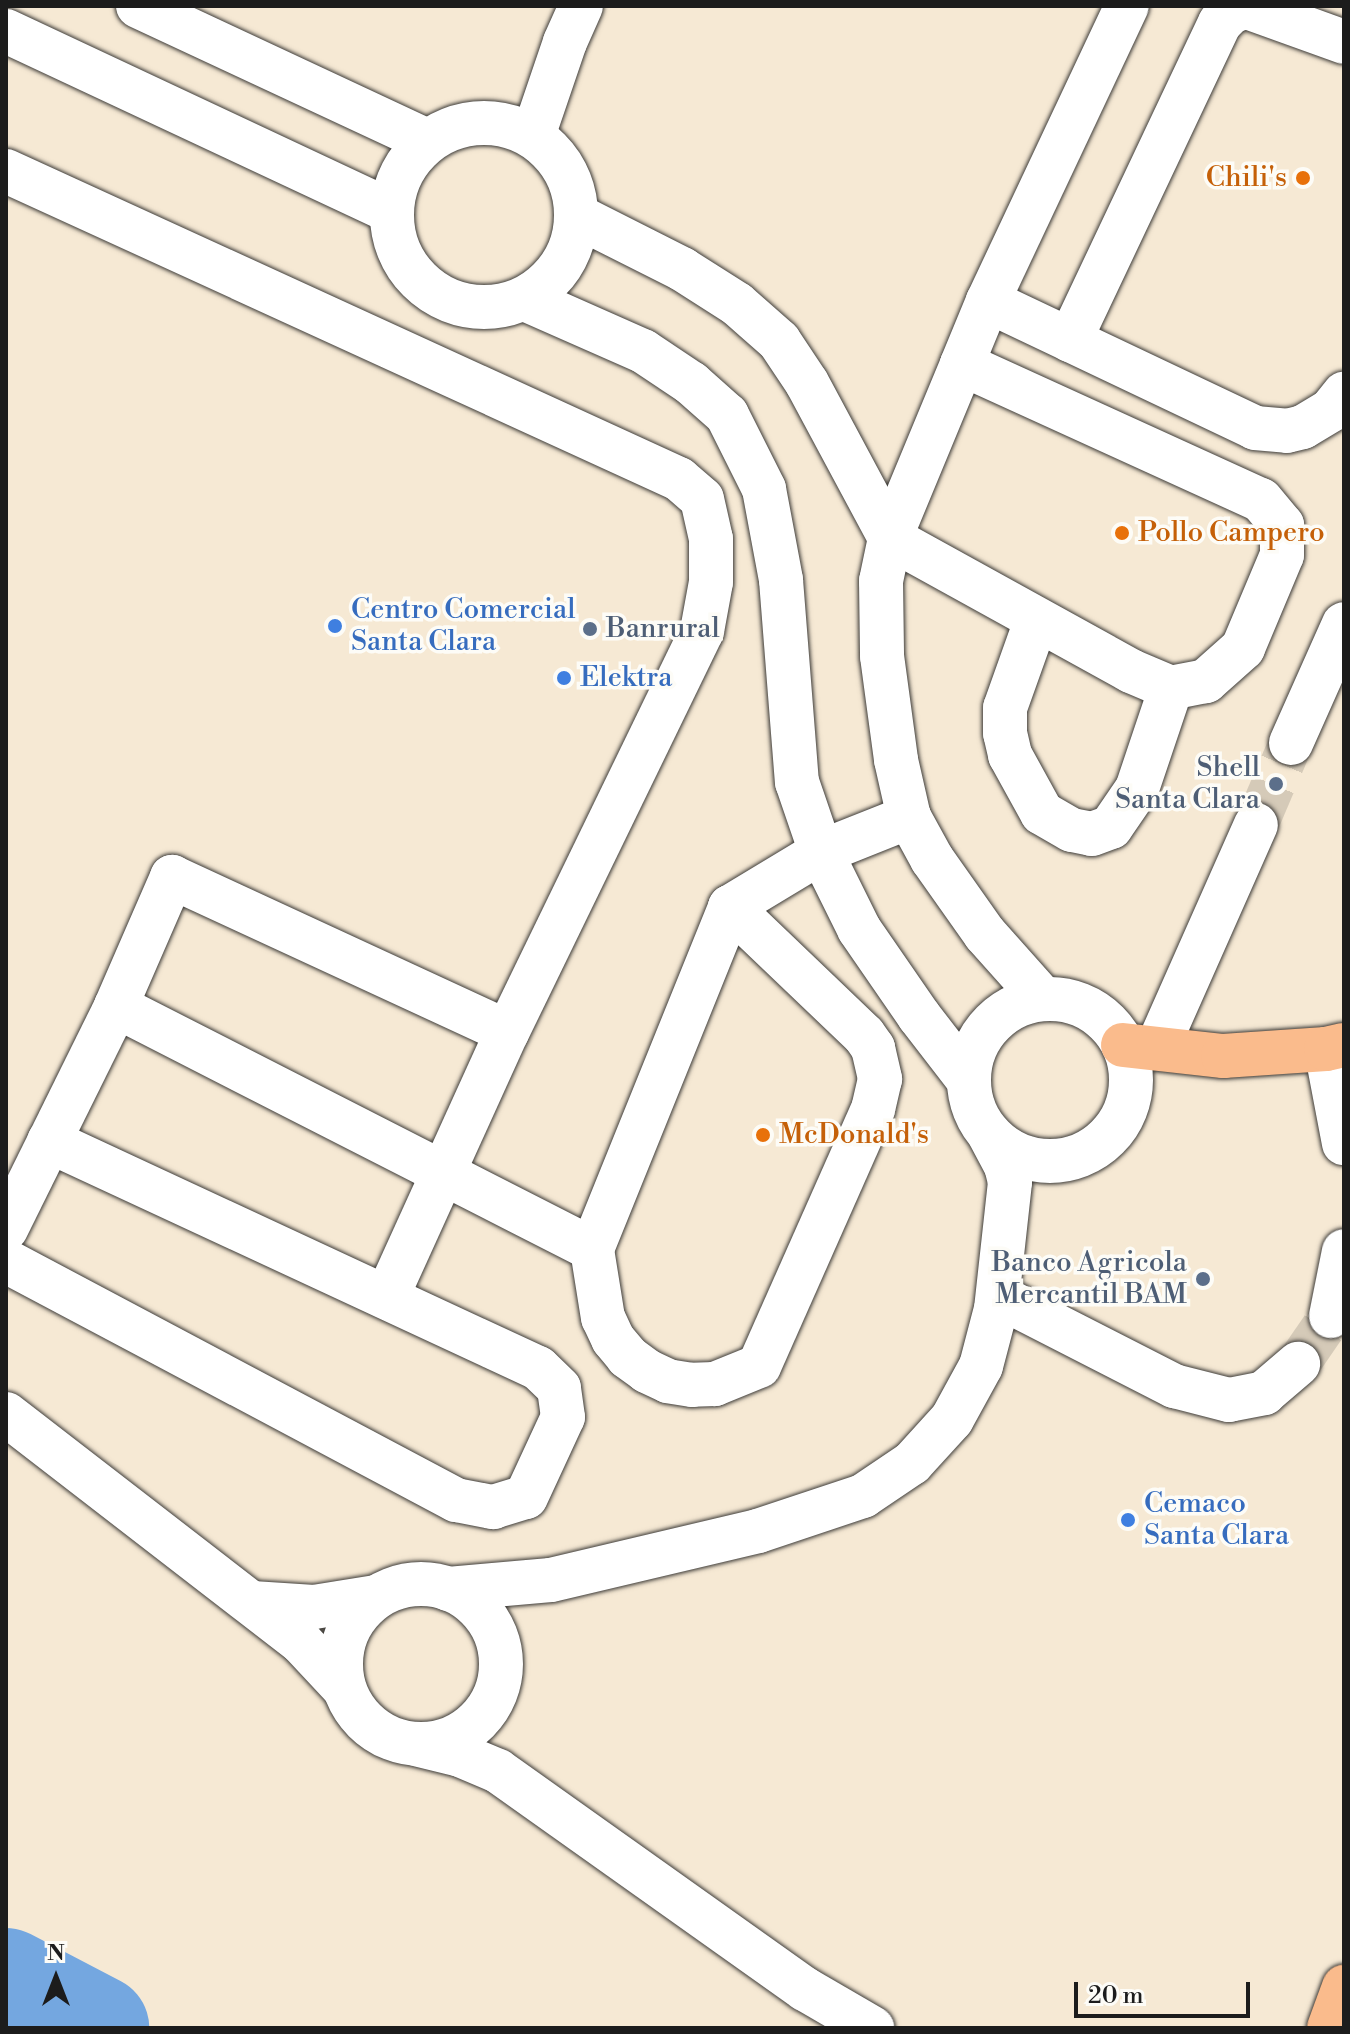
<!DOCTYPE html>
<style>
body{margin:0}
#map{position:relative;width:1350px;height:2034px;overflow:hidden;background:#f6e9d4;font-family:"Libre Bodoni",serif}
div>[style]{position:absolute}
.river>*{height:106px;margin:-53px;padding:0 53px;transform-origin:53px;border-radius:53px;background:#74a7e0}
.minor-tunnel>*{height:44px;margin-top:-22px;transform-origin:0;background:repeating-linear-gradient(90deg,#d5cab8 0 44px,transparent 0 66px)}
.roads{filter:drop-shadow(0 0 2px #3d3b38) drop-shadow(0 0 2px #3d3b38)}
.minor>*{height:44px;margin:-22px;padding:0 22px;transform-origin:22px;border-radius:22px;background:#fff}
.minor>.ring{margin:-22px;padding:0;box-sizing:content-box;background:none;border:44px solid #fff;border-radius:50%}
.highway>*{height:44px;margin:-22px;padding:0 22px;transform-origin:22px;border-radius:22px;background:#fabb8c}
.dots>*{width:22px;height:22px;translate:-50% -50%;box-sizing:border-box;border:4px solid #fdfcf7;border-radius:50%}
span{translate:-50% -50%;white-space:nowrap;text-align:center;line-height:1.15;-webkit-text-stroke:7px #fdfcf7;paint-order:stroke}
.food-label{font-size:28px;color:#c56008}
.right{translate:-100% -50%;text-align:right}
.left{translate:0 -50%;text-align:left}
.shop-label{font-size:28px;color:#366cbe}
.service-label{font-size:28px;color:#4e5e75}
.frame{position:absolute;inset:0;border:8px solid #1c1c1c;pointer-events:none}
.north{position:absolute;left:16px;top:1938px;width:80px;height:80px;-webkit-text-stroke:6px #fdfcf7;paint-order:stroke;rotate:0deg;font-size:22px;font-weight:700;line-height:32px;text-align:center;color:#1c1c1c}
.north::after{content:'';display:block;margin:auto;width:28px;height:36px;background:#1c1c1c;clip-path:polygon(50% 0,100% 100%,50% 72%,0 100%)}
.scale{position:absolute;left:1074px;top:1982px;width:176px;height:36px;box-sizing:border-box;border:4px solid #1c1c1c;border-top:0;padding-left:10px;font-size:24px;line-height:28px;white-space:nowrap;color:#1c1c1c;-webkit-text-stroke:6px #fdfcf7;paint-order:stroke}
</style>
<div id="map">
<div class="river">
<div style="left:6px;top:1981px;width:102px;rotate:27.6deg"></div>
</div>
<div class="minor-tunnel">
<div style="left:1256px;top:825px;width:89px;rotate:-66.9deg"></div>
<div style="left:1298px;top:1364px;width:58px;rotate:-55.5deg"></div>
</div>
<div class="roads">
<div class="minor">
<div style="left:138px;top:6px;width:319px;rotate:25deg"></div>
<div style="left:6px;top:31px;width:424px;rotate:25.1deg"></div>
<div class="ring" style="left:392px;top:123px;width:140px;height:140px"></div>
<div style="left:533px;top:136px;width:99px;rotate:-71.2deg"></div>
<div style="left:565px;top:42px;width:39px;rotate:-66deg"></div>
<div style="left:6px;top:171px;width:740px;rotate:24.59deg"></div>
<div style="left:679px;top:479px;width:30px;rotate:41deg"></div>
<div style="left:702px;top:499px;width:41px;rotate:77.3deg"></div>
<div style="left:711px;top:539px;width:43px;rotate:90deg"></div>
<div style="left:711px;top:582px;width:50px;rotate:100.4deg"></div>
<div style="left:702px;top:631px;width:446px;rotate:115.9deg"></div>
<div style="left:577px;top:216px;width:118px;rotate:26.8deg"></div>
<div style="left:682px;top:269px;width:65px;rotate:32.5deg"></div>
<div style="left:737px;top:304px;width:56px;rotate:41.4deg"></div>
<div style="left:779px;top:341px;width:50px;rotate:56.3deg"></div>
<div style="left:807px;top:383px;width:176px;rotate:61.8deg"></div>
<div style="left:890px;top:538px;width:44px;rotate:101.8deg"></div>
<div style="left:881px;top:581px;width:75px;rotate:89.2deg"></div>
<div style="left:882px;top:656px;width:105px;rotate:82.3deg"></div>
<div style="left:896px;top:760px;width:58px;rotate:77.2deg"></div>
<div style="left:909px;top:817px;width:48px;rotate:61.3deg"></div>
<div style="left:932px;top:859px;width:92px;rotate:54.8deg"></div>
<div style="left:985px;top:934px;width:87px;rotate:48.3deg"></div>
<div style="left:525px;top:299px;width:129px;rotate:23.8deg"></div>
<div style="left:643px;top:351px;width:58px;rotate:33.7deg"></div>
<div style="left:691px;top:383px;width:48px;rotate:41.6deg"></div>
<div style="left:727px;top:415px;width:83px;rotate:63.4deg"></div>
<div style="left:764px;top:489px;width:93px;rotate:79.4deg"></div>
<div style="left:781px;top:580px;width:203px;rotate:85.5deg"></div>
<div style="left:797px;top:782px;width:74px;rotate:71.1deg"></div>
<div style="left:821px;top:852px;width:86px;rotate:63.7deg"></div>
<div style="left:859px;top:929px;width:106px;rotate:55.4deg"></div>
<div style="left:919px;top:1016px;width:78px;rotate:52.3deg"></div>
<div style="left:988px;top:301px;width:296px;rotate:25.4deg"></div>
<div style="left:1255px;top:428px;width:32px;rotate:5deg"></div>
<div style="left:1287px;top:431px;width:16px;rotate:-14deg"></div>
<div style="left:1303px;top:427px;width:33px;rotate:-31deg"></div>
<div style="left:1331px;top:410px;width:21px;rotate:-51deg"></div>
<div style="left:1070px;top:340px;width:351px;rotate:-64.7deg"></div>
<div style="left:1220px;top:23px;width:17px;rotate:-45deg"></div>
<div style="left:1232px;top:11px;width:16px;rotate:-15deg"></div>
<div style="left:1247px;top:7px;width:103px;rotate:19.8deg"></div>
<div style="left:962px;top:364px;width:328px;rotate:24.5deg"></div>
<div style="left:1261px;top:500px;width:33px;rotate:50deg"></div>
<div style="left:1282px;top:525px;width:30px;rotate:90deg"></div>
<div style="left:1282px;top:555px;width:101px;rotate:112.8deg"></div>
<div style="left:1243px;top:648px;width:50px;rotate:138.3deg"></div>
<div style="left:1206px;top:681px;width:36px;rotate:169deg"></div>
<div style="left:1171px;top:688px;width:43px;rotate:-157deg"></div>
<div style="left:1131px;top:671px;width:275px;rotate:-151.1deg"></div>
<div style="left:890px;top:538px;width:188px;rotate:-67.5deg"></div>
<div style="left:962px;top:364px;width:68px;rotate:-67.6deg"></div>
<div style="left:988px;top:301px;width:326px;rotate:-64.8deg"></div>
<div style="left:1036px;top:621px;width:92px;rotate:109.6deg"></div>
<div style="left:1005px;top:708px;width:25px;rotate:90deg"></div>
<div style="left:1005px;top:733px;width:23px;rotate:77deg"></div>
<div style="left:1010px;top:755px;width:66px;rotate:61.1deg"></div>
<div style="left:1042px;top:813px;width:34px;rotate:30deg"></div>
<div style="left:1072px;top:830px;width:20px;rotate:11deg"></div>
<div style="left:1092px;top:834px;width:20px;rotate:-20deg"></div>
<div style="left:1111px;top:827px;width:46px;rotate:-55.6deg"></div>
<div style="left:1137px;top:789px;width:107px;rotate:-71.4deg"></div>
<div style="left:1291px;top:743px;width:130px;rotate:-66deg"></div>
<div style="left:730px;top:907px;width:185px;rotate:43.7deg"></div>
<div style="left:864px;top:1035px;width:16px;rotate:55deg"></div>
<div style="left:873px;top:1048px;width:32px;rotate:77deg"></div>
<div style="left:880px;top:1079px;width:31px;rotate:103deg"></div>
<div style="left:873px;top:1109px;width:281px;rotate:113.9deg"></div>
<div style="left:759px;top:1366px;width:48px;rotate:157.8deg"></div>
<div style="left:715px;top:1384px;width:23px;rotate:178deg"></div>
<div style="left:692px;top:1385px;width:24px;rotate:-171deg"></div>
<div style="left:668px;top:1381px;width:23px;rotate:-155deg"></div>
<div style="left:647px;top:1371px;width:24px;rotate:-144deg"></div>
<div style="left:628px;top:1357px;width:23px;rotate:-130deg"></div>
<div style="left:613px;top:1339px;width:23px;rotate:-115deg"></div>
<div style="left:603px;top:1318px;width:70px;rotate:-99.1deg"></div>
<div style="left:592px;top:1249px;width:369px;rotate:-68deg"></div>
<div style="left:730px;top:907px;width:106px;rotate:-31.1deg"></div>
<div style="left:821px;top:852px;width:95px;rotate:-21.7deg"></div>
<div class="ring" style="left:969px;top:999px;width:118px;height:118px"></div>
<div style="left:116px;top:1006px;width:141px;rotate:-66.5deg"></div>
<div style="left:172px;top:877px;width:369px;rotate:24.8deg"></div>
<div style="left:507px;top:1032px;width:291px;rotate:114.4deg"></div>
<div style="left:1157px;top:1048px;width:244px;rotate:-66.1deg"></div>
<div style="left:1326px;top:1049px;width:96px;rotate:79.2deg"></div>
<div style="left:6px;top:1229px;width:249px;rotate:-63.7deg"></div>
<div style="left:116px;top:1006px;width:534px;rotate:27.04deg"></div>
<div style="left:6px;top:1261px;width:510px;rotate:27.97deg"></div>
<div style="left:456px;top:1500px;width:38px;rotate:11deg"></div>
<div style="left:493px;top:1507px;width:34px;rotate:-17deg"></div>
<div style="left:526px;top:1497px;width:88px;rotate:-65.2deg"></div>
<div style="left:563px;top:1417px;width:29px;rotate:-98deg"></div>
<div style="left:559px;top:1388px;width:29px;rotate:-136deg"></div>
<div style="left:538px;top:1368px;width:539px;rotate:-155.1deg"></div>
<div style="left:998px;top:1296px;width:198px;rotate:27.1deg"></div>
<div style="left:1174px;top:1386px;width:57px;rotate:14.3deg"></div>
<div style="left:1229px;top:1400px;width:36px;rotate:-11deg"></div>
<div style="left:1264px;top:1393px;width:45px;rotate:-40.5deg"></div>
<div style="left:1331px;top:1316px;width:66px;rotate:-78.7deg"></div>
<div style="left:6px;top:1414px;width:373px;rotate:37.7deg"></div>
<div style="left:301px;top:1642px;width:62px;rotate:47deg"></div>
<div class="ring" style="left:341px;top:1584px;width:116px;height:116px"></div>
<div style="left:448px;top:1589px;width:103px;rotate:-5deg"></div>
<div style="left:551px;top:1580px;width:213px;rotate:-13.3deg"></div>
<div style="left:758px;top:1531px;width:111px;rotate:-18.4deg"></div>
<div style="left:863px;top:1496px;width:59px;rotate:-34deg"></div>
<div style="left:912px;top:1463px;width:59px;rotate:-47.7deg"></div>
<div style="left:952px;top:1419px;width:60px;rotate:-61.3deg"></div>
<div style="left:981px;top:1366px;width:59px;rotate:-75.3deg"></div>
<div style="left:996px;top:1309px;width:128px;rotate:-83.7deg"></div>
<div style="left:1010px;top:1182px;width:16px;rotate:-104deg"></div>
<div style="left:1006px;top:1166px;width:34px;rotate:-118deg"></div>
<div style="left:252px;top:1603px;width:62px;rotate:3.7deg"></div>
<div style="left:314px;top:1607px;width:63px;rotate:-9.2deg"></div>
<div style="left:419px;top:1745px;width:42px;rotate:13.7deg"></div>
<div style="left:460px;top:1755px;width:41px;rotate:22.8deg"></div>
<div style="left:498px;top:1771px;width:377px;rotate:35.4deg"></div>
<div style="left:805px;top:1989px;width:78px;rotate:30.2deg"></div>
</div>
<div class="highway">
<div style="left:1123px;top:1045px;width:101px;rotate:6.3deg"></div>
<div style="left:1223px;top:1056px;width:103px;rotate:-3.9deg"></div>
<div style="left:1326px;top:1049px;width:18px;rotate:-13deg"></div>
<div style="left:1329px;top:2028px;width:44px;rotate:-69.9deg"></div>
</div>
</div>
<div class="dots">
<div style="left:1303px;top:178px;background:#e8710a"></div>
<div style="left:1122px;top:533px;background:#e8710a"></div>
<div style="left:335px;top:626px;background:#3f7fe0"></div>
<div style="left:590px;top:629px;background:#5c6f8a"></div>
<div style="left:564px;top:678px;background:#3f7fe0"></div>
<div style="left:1276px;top:784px;background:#5c6f8a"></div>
<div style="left:763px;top:1135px;background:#e8710a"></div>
<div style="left:1203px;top:1279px;background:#5c6f8a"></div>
<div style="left:1128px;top:1520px;background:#3f7fe0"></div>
</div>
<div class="food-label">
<span class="right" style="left:1287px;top:178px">Chili's</span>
<span class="left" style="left:1138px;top:533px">Pollo Campero</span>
<span class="left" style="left:779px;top:1135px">McDonald's</span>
</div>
<div class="shop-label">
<span class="left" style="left:351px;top:626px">Centro Comercial<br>Santa Clara</span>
<span class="left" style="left:580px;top:678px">Elektra</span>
<span class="left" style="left:1144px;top:1520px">Cemaco<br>Santa Clara</span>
</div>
<div class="service-label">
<span class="left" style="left:606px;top:629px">Banrural</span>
<span class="right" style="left:1260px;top:784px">Shell<br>Santa Clara</span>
<span class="right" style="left:1187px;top:1279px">Banco Agricola<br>Mercantil BAM</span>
</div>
<div class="frame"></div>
<div class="north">N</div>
<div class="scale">20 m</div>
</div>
